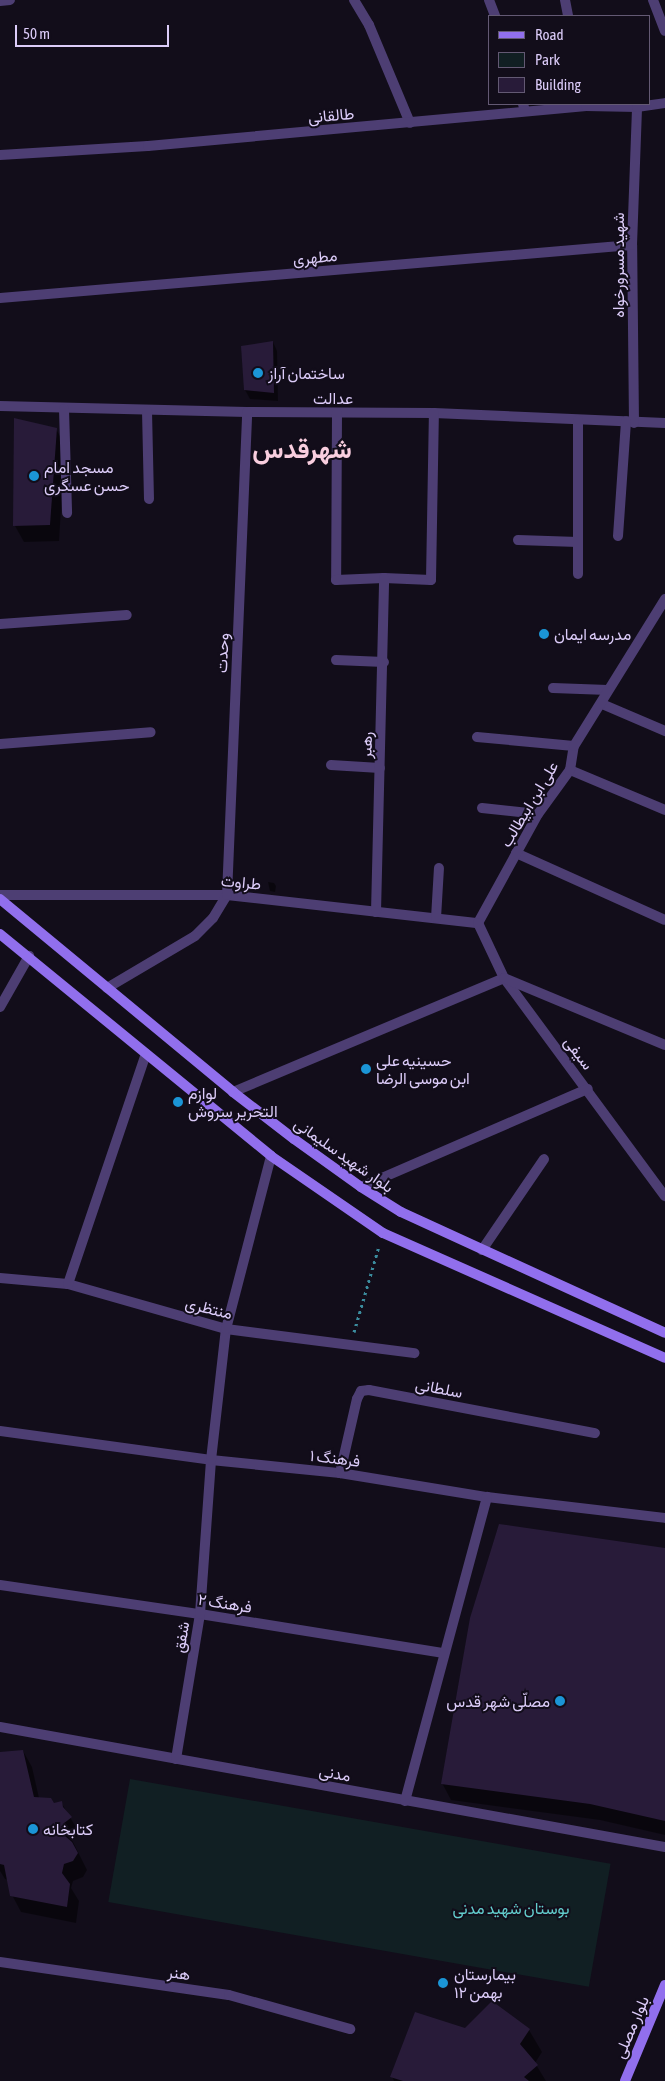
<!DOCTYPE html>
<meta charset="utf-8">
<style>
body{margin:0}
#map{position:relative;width:665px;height:2081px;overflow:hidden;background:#120d1a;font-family:"Asap Condensed",Vazirmatn,sans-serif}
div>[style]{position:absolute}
.green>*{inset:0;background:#111f23;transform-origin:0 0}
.shadow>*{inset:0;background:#0007}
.building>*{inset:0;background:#281b39}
.path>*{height:3px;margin-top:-1.5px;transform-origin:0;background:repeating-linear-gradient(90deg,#3b8c9e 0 2.5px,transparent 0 6.5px)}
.minor>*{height:10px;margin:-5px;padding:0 5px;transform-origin:5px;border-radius:5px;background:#4d3e73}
.tertiary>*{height:10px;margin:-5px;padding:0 5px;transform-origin:5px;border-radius:5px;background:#4d3e73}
.secondary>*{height:10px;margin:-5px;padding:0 5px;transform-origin:5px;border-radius:5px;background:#916fed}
.dots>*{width:14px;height:14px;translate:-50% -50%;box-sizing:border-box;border:2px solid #120d1a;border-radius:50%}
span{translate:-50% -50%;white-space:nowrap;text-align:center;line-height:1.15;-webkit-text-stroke:4px #120d1a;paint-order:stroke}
.street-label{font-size:16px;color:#dcccf9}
.poi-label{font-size:16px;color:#dcccf9}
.left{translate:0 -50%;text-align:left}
.right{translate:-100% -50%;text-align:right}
.park-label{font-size:16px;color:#63cece}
.town-label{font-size:26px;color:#f9cedf;font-weight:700}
.legend{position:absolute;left:488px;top:15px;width:162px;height:90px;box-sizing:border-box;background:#120d1a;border:1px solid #635973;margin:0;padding:6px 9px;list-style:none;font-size:15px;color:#dcccf9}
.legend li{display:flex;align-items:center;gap:10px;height:25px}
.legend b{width:25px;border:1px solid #635973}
.scale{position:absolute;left:15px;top:25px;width:154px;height:22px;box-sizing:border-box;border:2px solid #dcccf9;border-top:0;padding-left:6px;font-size:15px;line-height:18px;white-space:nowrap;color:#dcccf9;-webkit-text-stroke:4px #120d1a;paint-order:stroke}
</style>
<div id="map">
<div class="green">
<div style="left:130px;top:1779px;width:488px;height:125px;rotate:10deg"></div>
</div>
<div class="shadow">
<div style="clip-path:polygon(273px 342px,277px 351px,278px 401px,250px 399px,245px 390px)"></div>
<div style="clip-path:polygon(16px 419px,56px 429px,65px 445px,59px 541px,24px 542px,15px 526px)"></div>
<div style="clip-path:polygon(268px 882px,274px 883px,276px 886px,275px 892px,270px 891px)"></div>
<div style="clip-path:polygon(665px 1549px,665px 1835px,600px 1820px,451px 1800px,442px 1783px)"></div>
<div style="clip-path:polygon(23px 1751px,32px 1767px,39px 1798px,53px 1804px,61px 1802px,80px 1834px,72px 1840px,87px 1870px,83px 1877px,73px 1881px,71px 1888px,79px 1901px,76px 1923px,21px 1912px,12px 1895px,8px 1880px,5px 1879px,0 1871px,0 1753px)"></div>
<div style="clip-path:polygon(465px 2030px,529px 2030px,542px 2052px,535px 2063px,546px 2081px,394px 2081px,392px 2076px)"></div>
</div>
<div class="building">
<div style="clip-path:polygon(273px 341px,274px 393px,244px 390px,241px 346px)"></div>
<div style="clip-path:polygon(14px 418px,57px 428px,50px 525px,13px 526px)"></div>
<div style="clip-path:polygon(499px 1524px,665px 1548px,665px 1821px,590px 1804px,441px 1784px,470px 1618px)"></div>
<div style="clip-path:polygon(23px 1750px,34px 1797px,51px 1798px,54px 1803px,62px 1801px,63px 1807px,72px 1817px,63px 1824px,69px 1833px,65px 1836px,72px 1842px,78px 1853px,73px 1861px,64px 1864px,62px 1873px,70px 1884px,67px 1907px,10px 1896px,4px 1865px,0 1864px,0 1752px)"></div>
<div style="clip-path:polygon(492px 2001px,530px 2029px,520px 2044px,538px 2065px,524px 2077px,529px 2081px,403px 2081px,390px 2077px,415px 2012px,465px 2028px)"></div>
</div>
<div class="path">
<div style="left:354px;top:1332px;width:90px;rotate:-73.8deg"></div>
</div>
<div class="minor">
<div style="left:354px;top:0;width:29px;rotate:59deg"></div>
<div style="left:369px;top:25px;width:106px;rotate:67.3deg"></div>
<div style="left:489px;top:0;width:17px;rotate:69deg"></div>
<div style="left:565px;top:0;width:16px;rotate:79deg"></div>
<div style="left:653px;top:0;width:33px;rotate:69deg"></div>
<div style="left:0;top:1px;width:10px;rotate:-6deg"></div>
<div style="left:523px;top:104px;width:7px;rotate:74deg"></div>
<div style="left:0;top:298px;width:634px;rotate:-4.79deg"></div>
<div style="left:0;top:406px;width:247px;rotate:1.4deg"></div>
<div style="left:247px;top:412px;width:187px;rotate:0.3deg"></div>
<div style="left:434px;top:413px;width:231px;rotate:2.5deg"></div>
<div style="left:64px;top:409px;width:104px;rotate:88.3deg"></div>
<div style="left:147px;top:411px;width:88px;rotate:88.7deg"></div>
<div style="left:337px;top:413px;width:167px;rotate:90.3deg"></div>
<div style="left:336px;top:580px;width:48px;rotate:-2.4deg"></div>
<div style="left:384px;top:578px;width:47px;rotate:2.4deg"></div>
<div style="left:431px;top:580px;width:167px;rotate:-89deg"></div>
<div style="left:634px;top:423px;width:178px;rotate:-90.6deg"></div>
<div style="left:632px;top:245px;width:138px;rotate:-87.9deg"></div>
<div style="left:618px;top:536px;width:115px;rotate:-86deg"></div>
<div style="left:518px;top:540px;width:60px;rotate:1.9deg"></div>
<div style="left:578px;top:574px;width:154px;rotate:-90deg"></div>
<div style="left:0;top:624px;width:127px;rotate:-4.1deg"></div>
<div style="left:336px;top:660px;width:48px;rotate:2.4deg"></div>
<div style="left:553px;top:688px;width:55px;rotate:2.1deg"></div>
<div style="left:602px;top:704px;width:69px;rotate:23.2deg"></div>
<div style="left:477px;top:737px;width:97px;rotate:5.3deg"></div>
<div style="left:0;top:744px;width:151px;rotate:-4.5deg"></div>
<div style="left:331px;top:765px;width:49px;rotate:3.5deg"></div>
<div style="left:570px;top:770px;width:103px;rotate:22.8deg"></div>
<div style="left:482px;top:808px;width:56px;rotate:6.1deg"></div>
<div style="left:516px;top:853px;width:163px;rotate:24.2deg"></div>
<div style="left:0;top:895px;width:227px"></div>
<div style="left:227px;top:895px;width:253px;rotate:6.4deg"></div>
<div style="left:376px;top:912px;width:334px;rotate:-88.6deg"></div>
<div style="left:436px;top:918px;width:50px;rotate:-86.6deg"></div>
<div style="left:478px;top:923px;width:124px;rotate:-61.2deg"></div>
<div style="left:538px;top:814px;width:54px;rotate:-54deg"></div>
<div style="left:570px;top:770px;width:24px;rotate:-81deg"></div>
<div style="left:574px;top:746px;width:173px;rotate:-58.2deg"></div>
<div style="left:478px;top:923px;width:61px;rotate:64.7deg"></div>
<div style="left:504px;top:978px;width:271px;rotate:53.6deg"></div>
<div style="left:107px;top:988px;width:102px;rotate:-30.6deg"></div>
<div style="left:195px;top:936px;width:25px;rotate:-45deg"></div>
<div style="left:213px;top:918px;width:27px;rotate:-59deg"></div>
<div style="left:227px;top:895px;width:483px;rotate:-87.6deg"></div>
<div style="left:0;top:1007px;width:59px;rotate:-60.4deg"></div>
<div style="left:233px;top:1092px;width:294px;rotate:-22.8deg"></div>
<div style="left:504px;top:978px;width:174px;rotate:22.6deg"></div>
<div style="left:361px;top:1187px;width:247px;rotate:-23.4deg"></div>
<div style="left:482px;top:1250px;width:110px;rotate:-55.7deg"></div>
<div style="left:0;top:1278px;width:68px;rotate:5deg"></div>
<div style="left:68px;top:1284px;width:164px;rotate:15.9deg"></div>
<div style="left:226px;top:1329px;width:190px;rotate:7.3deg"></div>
<div style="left:68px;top:1284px;width:243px;rotate:-71.3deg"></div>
<div style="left:0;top:1431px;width:213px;rotate:7.8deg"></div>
<div style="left:211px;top:1460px;width:130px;rotate:5.8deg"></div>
<div style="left:340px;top:1473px;width:149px;rotate:9.3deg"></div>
<div style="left:487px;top:1497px;width:179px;rotate:6.7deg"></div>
<div style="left:340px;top:1473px;width:76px;rotate:-77.1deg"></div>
<div style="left:357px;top:1399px;width:9px;rotate:-63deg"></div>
<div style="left:361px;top:1391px;width:8px;rotate:-7deg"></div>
<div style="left:369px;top:1390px;width:230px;rotate:10.8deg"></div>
<div style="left:0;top:1585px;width:202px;rotate:8.3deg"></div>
<div style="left:200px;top:1614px;width:247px;rotate:9.1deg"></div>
<div style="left:0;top:1727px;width:676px;rotate:10.23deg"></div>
<div style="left:176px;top:1759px;width:147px;rotate:-80.6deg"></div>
<div style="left:200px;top:1614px;width:154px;rotate:-85.9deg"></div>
<div style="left:211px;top:1460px;width:132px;rotate:-83.5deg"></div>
<div style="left:226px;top:1329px;width:179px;rotate:-75.4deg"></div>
<div style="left:405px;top:1801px;width:315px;rotate:-74.9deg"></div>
<div style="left:0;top:1962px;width:231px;rotate:8.2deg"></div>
<div style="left:229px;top:1995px;width:126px;rotate:15.7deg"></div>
</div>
<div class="tertiary">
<div style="left:0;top:155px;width:148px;rotate:-3.5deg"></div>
<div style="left:148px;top:146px;width:440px;rotate:-5.2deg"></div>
<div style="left:586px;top:106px;width:51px;rotate:1.1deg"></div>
<div style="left:637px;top:107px;width:28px;rotate:-8deg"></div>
</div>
<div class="secondary">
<div style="left:0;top:899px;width:303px;rotate:39.6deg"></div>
<div style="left:233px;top:1092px;width:77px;rotate:37.6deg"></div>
<div style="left:294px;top:1139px;width:82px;rotate:35.6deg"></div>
<div style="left:361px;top:1187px;width:47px;rotate:32deg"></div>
<div style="left:401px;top:1212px;width:290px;rotate:24.6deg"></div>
<div style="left:0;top:934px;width:350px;rotate:39.3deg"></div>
<div style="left:271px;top:1156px;width:136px;rotate:34.5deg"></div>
<div style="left:383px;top:1233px;width:308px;rotate:23.9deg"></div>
<div style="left:625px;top:2081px;width:104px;rotate:-67.4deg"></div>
</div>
<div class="dots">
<div style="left:258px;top:373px;background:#1b95d6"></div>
<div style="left:34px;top:476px;background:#1b95d6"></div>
<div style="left:544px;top:634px;background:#1b95d6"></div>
<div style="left:366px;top:1069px;background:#1b95d6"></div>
<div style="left:178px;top:1102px;background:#1b95d6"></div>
<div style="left:560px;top:1701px;background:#1b95d6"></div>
<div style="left:33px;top:1829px;background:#1b95d6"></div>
<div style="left:443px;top:1983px;background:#1b95d6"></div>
</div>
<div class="street-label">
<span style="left:331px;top:115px;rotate:-5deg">طالقانی</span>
<span style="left:315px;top:257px;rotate:-5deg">مطهری</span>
<span style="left:618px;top:265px;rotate:-90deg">شهید مسرورخواه</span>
<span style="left:333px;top:398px">عدالت</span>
<span style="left:222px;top:653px;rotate:-88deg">وحدت</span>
<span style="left:366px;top:745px;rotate:-88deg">رهبر</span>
<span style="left:529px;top:804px;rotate:-59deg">علی ابن ابیطالب</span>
<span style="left:241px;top:882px;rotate:5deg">طراوت</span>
<span style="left:579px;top:1053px;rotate:53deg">سیفی</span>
<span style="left:344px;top:1155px;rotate:35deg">بلوار شهید سلیمانی</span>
<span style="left:209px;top:1308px;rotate:14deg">منتظری</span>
<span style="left:439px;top:1388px;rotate:11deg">سلطانی</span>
<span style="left:335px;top:1458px;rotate:7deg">فرهنگ ۱</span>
<span style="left:225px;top:1603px;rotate:9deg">فرهنگ ۲</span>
<span style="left:181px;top:1637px;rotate:-80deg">شفق</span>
<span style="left:335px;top:1773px;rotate:11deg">مدنی</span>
<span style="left:179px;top:1973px;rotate:8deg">هنر</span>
<span style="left:631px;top:2027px;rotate:-67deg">بلوار مصلی</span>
</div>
<div class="poi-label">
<span class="left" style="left:268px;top:373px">ساختمان آراز</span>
<span class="left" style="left:44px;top:476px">مسجد امام<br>حسن عسگری</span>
<span class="left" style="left:554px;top:634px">مدرسه ایمان</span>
<span class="left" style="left:376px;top:1069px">حسینیه علی<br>ابن موسی الرضا</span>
<span class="left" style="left:188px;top:1102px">لوازم<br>التحریر سروش</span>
<span class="right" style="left:550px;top:1701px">مصلّی شهر قدس</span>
<span class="left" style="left:43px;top:1829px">کتابخانه</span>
<span class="left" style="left:454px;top:1983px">بیمارستان<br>۱۲ بهمن</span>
</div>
<div class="park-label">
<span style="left:511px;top:1908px">بوستان شهید مدنی</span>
</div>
<div class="town-label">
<span style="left:302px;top:450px">شهرقدس</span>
</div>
<ul class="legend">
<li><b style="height:6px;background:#916fed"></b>Road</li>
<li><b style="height:14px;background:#111f23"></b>Park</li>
<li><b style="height:14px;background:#281b39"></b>Building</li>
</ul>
<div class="scale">50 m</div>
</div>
